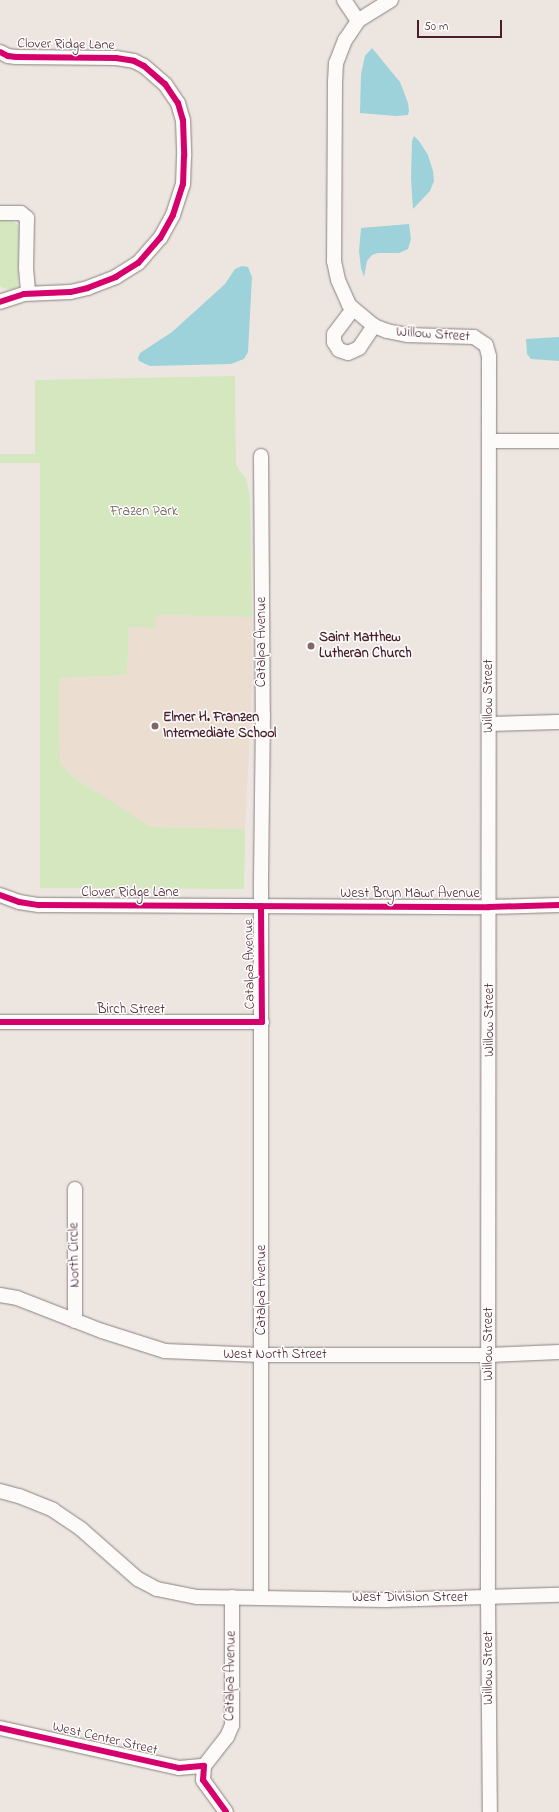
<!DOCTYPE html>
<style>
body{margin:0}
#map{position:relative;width:559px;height:1812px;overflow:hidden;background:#ede6e0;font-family:"Indie Flower",sans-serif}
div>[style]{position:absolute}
.built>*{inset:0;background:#ebddd0}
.green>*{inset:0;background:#d4e7be}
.water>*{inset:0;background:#9dd2da}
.roads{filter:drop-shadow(0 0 1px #8c8080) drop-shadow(0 0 1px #8c8080)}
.street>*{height:14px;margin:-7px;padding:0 7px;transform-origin:7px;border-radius:7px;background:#fcfbfa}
.cycleway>*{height:6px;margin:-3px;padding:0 3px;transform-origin:3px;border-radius:3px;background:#d6006c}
.dots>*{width:11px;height:11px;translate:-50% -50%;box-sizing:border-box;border:2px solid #fff;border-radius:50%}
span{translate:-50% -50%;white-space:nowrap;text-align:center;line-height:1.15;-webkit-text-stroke:3px #fff;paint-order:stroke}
.street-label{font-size:14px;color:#4a1f2b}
.park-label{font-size:14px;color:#675149}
.poi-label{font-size:14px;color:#4a1f2b;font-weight:700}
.left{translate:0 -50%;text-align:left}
.scale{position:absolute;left:417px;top:20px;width:85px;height:18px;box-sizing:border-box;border:2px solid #4a1f2b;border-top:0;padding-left:5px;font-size:12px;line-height:14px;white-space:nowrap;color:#4a1f2b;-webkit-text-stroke:3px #fff;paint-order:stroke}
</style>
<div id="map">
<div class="built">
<div style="clip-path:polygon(156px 615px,252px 617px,252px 688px,245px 829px,151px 827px,73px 777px,60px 763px,59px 678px,127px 675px,129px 627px,154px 628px)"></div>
</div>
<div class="green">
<div style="clip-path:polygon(3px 219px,11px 219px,19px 226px,18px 287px,11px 290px,1px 287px,0 285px,0 221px)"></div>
<div style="clip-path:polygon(235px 376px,236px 465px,246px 479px,250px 495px,252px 617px,156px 615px,155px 628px,129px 627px,127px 675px,59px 678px,60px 763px,73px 777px,151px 827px,245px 829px,244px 889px,40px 888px,40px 463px,0 463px,0 454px,35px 454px,35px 380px)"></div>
</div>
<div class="water">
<div style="clip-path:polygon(372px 48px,400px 82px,408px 103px,409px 111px,408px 115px,396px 116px,360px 113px,361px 74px,365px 56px)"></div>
<div style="clip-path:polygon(414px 136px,419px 141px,428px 155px,433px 171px,434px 181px,430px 191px,413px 209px,411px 179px,412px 141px)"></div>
<div style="clip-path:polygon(409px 224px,411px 239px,408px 249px,399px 253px,378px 253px,372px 255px,367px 261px,364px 277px,361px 268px,359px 251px,361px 228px)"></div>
<div style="clip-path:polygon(242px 266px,248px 267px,252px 277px,248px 352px,244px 359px,231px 364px,150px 366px,139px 361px,138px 358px,140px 353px,172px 332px,225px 284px,235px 269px)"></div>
<div style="clip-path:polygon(559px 337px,559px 361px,531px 359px,527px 354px,526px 339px)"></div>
</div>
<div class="roads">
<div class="street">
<div style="left:344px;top:0;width:25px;rotate:56deg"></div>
<div style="left:391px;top:0;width:39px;rotate:148deg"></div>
<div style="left:358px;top:21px;width:23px;rotate:124deg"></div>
<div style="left:345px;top:40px;width:25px;rotate:111deg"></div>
<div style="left:336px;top:63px;width:18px;rotate:93deg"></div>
<div style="left:335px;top:81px;width:180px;rotate:90.3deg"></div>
<div style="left:334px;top:261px;width:19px;rotate:78deg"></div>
<div style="left:338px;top:280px;width:27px;rotate:66deg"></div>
<div style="left:349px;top:305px;width:33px;rotate:40deg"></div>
<div style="left:374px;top:326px;width:14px;rotate:21deg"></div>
<div style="left:387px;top:331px;width:20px;rotate:11deg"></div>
<div style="left:407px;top:335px;width:67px;rotate:1.7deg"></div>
<div style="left:474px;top:337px;width:14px;rotate:34deg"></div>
<div style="left:486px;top:345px;width:11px;rotate:75deg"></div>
<div style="left:489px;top:356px;width:1242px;rotate:90.05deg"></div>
<div style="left:488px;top:1598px;width:214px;rotate:89.5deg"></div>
<div style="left:0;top:52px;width:9px;rotate:27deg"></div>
<div style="left:8px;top:56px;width:8px;rotate:7deg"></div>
<div style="left:16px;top:57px;width:100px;rotate:0.6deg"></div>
<div style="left:116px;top:58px;width:18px;rotate:9deg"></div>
<div style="left:134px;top:61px;width:11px;rotate:27deg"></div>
<div style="left:144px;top:66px;width:28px;rotate:41deg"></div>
<div style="left:165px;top:84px;width:23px;rotate:56deg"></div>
<div style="left:178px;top:103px;width:18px;rotate:74deg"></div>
<div style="left:183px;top:120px;width:36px;rotate:88deg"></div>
<div style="left:184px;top:156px;width:28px;rotate:92deg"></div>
<div style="left:183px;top:184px;width:33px;rotate:108deg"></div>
<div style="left:173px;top:215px;width:26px;rotate:119deg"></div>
<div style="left:160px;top:238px;width:33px;rotate:131deg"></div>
<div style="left:138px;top:263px;width:26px;rotate:148deg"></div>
<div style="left:116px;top:277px;width:30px;rotate:159deg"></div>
<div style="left:88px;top:288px;width:18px;rotate:167deg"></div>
<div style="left:70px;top:292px;width:46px;rotate:177.5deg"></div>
<div style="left:24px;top:294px;width:25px;rotate:162deg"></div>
<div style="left:0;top:213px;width:21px"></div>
<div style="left:21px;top:213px;width:8px;rotate:40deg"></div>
<div style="left:27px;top:218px;width:50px;rotate:91.1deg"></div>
<div style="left:26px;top:268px;width:25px;rotate:85deg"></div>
<div style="left:353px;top:309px;width:31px;rotate:127deg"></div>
<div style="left:334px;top:334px;width:8px;rotate:90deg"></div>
<div style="left:334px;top:342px;width:9px;rotate:58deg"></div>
<div style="left:339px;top:350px;width:9px;rotate:18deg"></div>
<div style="left:348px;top:353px;width:12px;rotate:-24deg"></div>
<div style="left:359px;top:348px;width:27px;rotate:-56deg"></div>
<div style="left:489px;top:441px;width:70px"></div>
<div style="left:261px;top:456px;width:259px;rotate:89.6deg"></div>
<div style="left:263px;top:715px;width:175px;rotate:90.7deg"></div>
<div style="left:261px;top:890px;width:707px;rotate:90deg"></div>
<div style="left:489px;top:724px;width:70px;rotate:-1.6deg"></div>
<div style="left:0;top:895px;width:20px;rotate:20deg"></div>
<div style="left:19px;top:902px;width:20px;rotate:9deg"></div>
<div style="left:39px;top:905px;width:450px;rotate:0.3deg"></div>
<div style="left:489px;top:907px;width:70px;rotate:-1.6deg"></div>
<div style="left:0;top:1022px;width:262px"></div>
<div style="left:75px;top:1189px;width:132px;rotate:90deg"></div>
<div style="left:0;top:1295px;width:17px;rotate:10deg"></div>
<div style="left:17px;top:1298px;width:91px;rotate:21.2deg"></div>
<div style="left:102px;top:1331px;width:66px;rotate:17.6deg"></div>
<div style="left:165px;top:1351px;width:96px;rotate:2.4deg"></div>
<div style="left:261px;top:1355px;width:228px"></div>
<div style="left:489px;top:1355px;width:70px;rotate:-2.5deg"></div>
<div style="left:0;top:1491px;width:20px;rotate:15deg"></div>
<div style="left:19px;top:1496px;width:37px;rotate:22deg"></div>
<div style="left:53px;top:1510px;width:34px;rotate:34deg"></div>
<div style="left:81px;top:1529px;width:76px;rotate:41.3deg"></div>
<div style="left:138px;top:1579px;width:21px;rotate:28deg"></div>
<div style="left:157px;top:1589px;width:41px;rotate:11.3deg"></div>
<div style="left:197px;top:1597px;width:189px;rotate:0.9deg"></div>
<div style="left:386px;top:1600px;width:173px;rotate:-1.7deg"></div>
<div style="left:0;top:1728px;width:183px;rotate:12.6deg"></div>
<div style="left:179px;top:1768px;width:25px;rotate:-5deg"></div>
<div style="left:226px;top:1812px;width:39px;rotate:-126deg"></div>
<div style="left:203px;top:1780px;width:14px;rotate:-86deg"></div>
<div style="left:204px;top:1766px;width:37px;rotate:-52deg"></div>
<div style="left:227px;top:1737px;width:13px;rotate:-67deg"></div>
<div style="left:232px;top:1725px;width:128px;rotate:-90deg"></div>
</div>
</div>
<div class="cycleway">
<div style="left:0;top:52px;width:9px;rotate:27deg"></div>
<div style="left:8px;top:56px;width:8px;rotate:7deg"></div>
<div style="left:16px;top:57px;width:100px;rotate:0.6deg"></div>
<div style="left:116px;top:58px;width:18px;rotate:9deg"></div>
<div style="left:134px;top:61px;width:11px;rotate:27deg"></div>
<div style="left:144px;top:66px;width:28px;rotate:41deg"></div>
<div style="left:165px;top:84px;width:23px;rotate:56deg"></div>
<div style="left:178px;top:103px;width:18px;rotate:74deg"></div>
<div style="left:183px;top:120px;width:36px;rotate:88deg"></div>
<div style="left:184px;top:156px;width:28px;rotate:92deg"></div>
<div style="left:183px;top:184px;width:33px;rotate:108deg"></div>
<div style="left:173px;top:215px;width:26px;rotate:119deg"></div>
<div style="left:160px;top:238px;width:33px;rotate:131deg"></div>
<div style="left:138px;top:263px;width:26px;rotate:148deg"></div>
<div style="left:116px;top:277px;width:30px;rotate:159deg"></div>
<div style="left:88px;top:288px;width:18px;rotate:167deg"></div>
<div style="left:70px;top:292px;width:46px;rotate:177.5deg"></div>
<div style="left:24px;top:294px;width:25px;rotate:162deg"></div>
<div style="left:0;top:895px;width:20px;rotate:20deg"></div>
<div style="left:19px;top:902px;width:20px;rotate:9deg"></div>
<div style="left:39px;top:905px;width:450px;rotate:0.3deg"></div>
<div style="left:489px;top:907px;width:70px;rotate:-1.6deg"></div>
<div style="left:0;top:1022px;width:262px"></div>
<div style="left:262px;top:1022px;width:116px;rotate:-90.5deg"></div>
<div style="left:0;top:1728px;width:183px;rotate:12.6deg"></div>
<div style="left:179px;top:1768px;width:25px;rotate:-5deg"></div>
<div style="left:204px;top:1766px;width:14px;rotate:94deg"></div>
<div style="left:203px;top:1780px;width:39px;rotate:54deg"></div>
</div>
<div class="dots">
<div style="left:311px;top:646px;background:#83656a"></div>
<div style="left:155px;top:726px;background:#83656a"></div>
</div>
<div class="street-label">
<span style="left:66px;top:45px;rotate:1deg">Clover Ridge Lane</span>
<span style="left:433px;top:335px;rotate:4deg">Willow Street</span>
<span style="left:262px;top:642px;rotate:-90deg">Catalpa Avenue</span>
<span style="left:489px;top:696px;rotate:-90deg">Willow Street</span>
<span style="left:130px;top:893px">Clover Ridge Lane</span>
<span style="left:410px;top:894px">West Bryn Mawr Avenue</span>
<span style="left:250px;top:964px;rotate:-91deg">Catalpa Avenue</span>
<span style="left:131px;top:1010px">Birch Street</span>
<span style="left:490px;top:1020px;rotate:-90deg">Willow Street</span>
<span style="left:75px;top:1255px;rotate:-91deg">North Circle</span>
<span style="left:262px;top:1290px;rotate:-90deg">Catalpa Avenue</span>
<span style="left:489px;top:1344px;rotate:-90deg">Willow Street</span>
<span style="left:275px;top:1355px">West North Street</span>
<span style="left:410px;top:1598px">West Division Street</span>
<span style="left:489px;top:1668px;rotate:-90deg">Willow Street</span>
<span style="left:231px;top:1676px;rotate:-89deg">Catalpa Avenue</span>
<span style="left:105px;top:1739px;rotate:13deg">West Center Street</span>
</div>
<div class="park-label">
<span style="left:144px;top:512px">Frazen Park</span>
</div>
<div class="poi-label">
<span class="left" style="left:319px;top:646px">Saint Matthew<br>Lutheran Church</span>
<span class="left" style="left:163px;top:726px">Elmer H. Franzen<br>Intermediate School</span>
</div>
<div class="scale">50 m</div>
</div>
